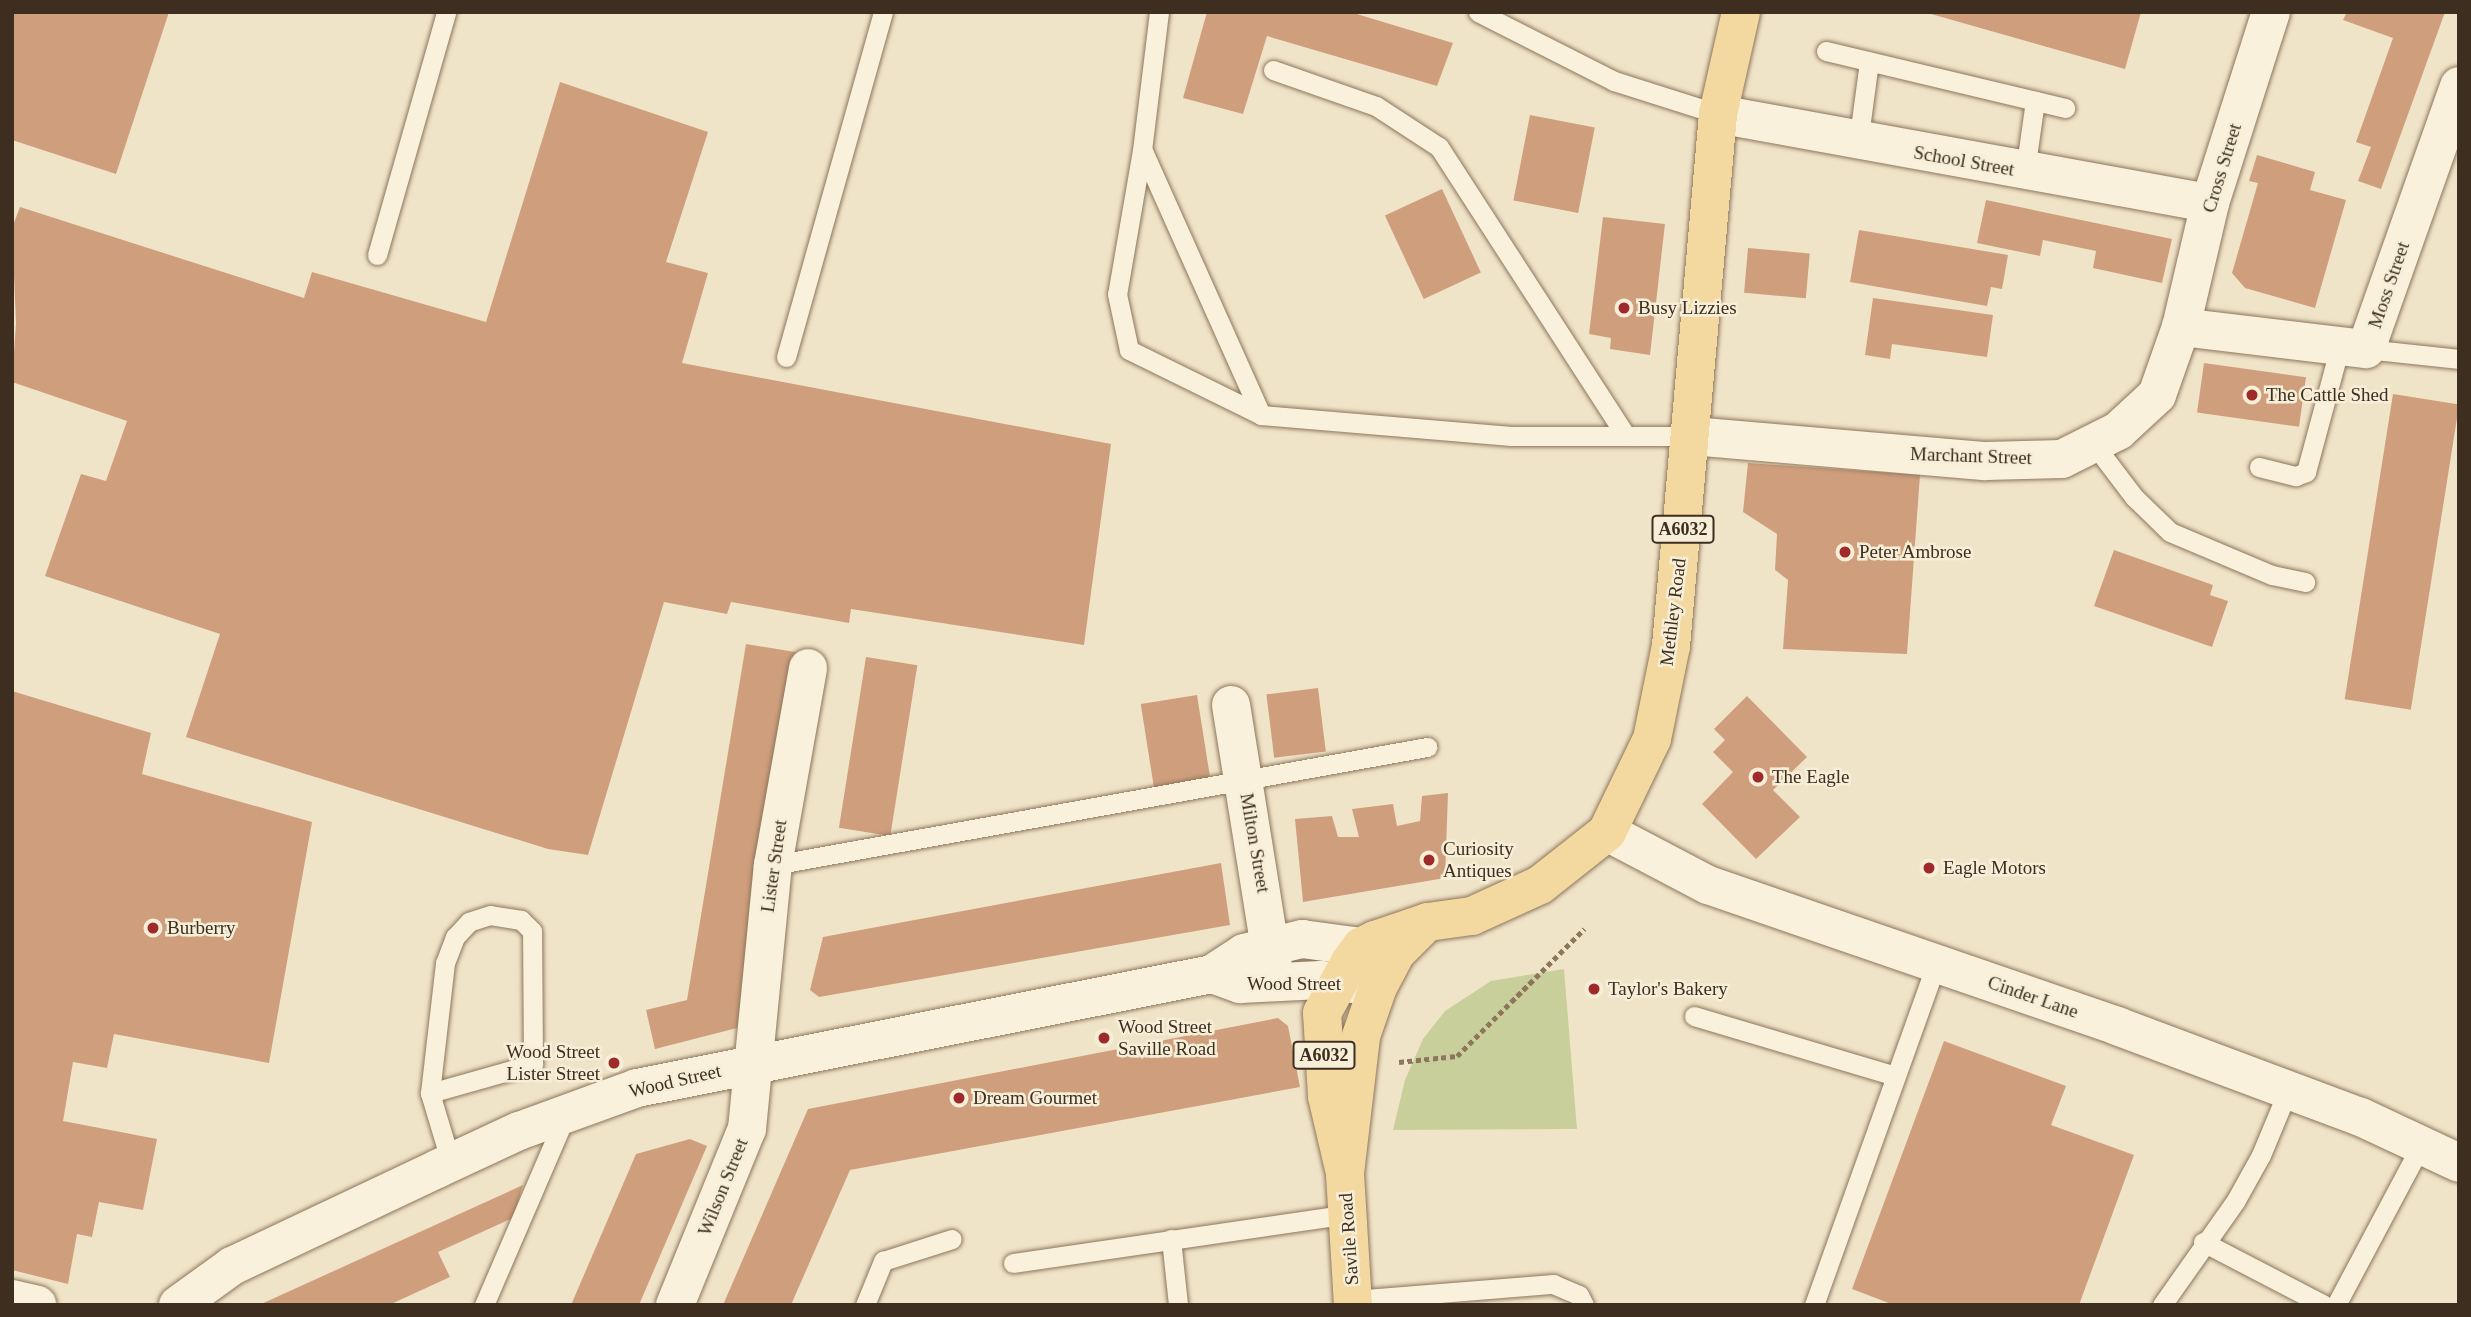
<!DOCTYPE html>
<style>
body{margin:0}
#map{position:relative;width:2471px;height:1317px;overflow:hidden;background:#f0e4c8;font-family:Georgia,serif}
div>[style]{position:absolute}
.green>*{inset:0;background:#c9cf9b}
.building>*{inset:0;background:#cf9f7d;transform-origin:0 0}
.path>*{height:4.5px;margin-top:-2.25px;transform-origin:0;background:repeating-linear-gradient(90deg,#8d765c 0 5px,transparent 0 8.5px)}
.roads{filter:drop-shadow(0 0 2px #8d765c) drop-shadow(0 0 2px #8d765c)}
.lane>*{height:19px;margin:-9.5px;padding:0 9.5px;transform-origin:9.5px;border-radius:9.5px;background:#faf1dc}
.street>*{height:38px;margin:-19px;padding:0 19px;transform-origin:19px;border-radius:19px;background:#faf1dc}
.secondary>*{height:38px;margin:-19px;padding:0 19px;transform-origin:19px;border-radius:19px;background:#faf1dc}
.primary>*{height:38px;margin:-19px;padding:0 19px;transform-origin:19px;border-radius:19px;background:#f3d9a0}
.dots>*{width:19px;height:19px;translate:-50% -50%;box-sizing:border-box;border:4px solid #f7eed8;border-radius:50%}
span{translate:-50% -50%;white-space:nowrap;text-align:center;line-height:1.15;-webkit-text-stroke:5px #f7eed8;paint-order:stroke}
.shield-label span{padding:2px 5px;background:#f7eed8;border:2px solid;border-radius:5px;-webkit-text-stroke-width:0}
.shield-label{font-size:18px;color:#3d2e20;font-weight:700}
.street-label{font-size:19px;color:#3d2e20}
.poi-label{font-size:19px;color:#3d2e20}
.left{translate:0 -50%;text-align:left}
.right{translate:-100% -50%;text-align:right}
.frame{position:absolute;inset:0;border:14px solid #3d2e20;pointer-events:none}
</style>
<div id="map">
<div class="green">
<div style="clip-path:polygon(1564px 969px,1577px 1129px,1393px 1130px,1405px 1080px,1423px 1039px,1445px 1011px,1491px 981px)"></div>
</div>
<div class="building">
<div style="clip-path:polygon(12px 12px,169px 12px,116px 174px,12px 140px)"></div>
<div style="clip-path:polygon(1207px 12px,1350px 12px,1453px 43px,1437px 86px,1267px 36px,1243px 114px,1183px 98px)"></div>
<div style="clip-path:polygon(1924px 12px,2141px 12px,2125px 69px)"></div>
<div style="clip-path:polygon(2347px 12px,2445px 12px,2381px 189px,2358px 181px,2371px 147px,2356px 142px,2393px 38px,2343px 20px)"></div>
<div style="clip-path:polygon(560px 82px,708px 132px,666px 262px,708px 273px,682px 363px,1111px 444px,1084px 645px,851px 609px,849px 623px,731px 602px,727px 614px,664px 602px,588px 855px,548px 849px,186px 737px,220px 634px,45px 576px,81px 474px,106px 481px,127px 421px,12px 382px,16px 323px,12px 228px,20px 207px,304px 298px,312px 272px,486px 322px)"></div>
<div style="left:1530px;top:115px;width:66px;height:87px;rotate:11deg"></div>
<div style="clip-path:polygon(2257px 155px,2315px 172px,2310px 190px,2346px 200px,2315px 308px,2245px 288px,2232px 273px,2258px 183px,2249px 181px)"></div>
<div style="left:1442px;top:189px;width:92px;height:63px;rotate:65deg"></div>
<div style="clip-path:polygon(1986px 200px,2172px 239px,2162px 283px,2093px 268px,2096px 251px,2043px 240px,2040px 256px,1977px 243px)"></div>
<div style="clip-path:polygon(1603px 217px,1665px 224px,1650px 355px,1610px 349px,1611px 338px,1589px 334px)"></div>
<div style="clip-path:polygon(1859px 230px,2008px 255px,2002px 289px,1991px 287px,1987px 306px,1850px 282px)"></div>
<div style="left:1748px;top:248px;width:62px;height:45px;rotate:5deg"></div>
<div style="clip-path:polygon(1873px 298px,1993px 315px,1987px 357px,1892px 344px,1890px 359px,1865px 355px)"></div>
<div style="left:2204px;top:363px;width:103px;height:50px;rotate:8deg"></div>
<div style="left:2393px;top:394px;width:67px;height:309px;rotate:9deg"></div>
<div style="clip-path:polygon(1748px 463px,1920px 475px,1907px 654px,1783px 649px,1788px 580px,1775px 570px,1777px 534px,1743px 512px)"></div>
<div style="clip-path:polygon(2114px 550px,2213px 585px,2210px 595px,2228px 601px,2212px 647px,2094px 606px)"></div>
<div style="clip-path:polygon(746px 644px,801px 653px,737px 1028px,655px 1049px,646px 1010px,687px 1000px)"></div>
<div style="left:866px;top:657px;width:52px;height:173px;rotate:9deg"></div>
<div style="left:1318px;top:688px;width:64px;height:52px;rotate:83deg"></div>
<div style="clip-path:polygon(12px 691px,151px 733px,142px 774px,312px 822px,269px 1063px,114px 1034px,107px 1068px,73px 1062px,63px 1121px,157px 1139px,143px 1210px,99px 1202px,92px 1237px,77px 1234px,68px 1284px,12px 1270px)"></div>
<div style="left:1197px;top:695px;width:86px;height:57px;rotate:81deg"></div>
<div style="clip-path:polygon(1747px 696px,1807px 757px,1773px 790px,1800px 817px,1756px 859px,1702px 804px,1733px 772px,1713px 752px,1725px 740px,1714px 729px)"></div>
<div style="clip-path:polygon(1448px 793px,1445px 878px,1303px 902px,1295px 819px,1332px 816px,1338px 837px,1359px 837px,1352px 809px,1393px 804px,1397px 826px,1420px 821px,1422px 796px)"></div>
<div style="clip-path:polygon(1221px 863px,1230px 925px,819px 997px,810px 990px,823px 937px)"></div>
<div style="clip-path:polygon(1278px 1018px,1288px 1026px,1300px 1087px,850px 1170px,791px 1305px,723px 1305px,808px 1109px)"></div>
<div style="clip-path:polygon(1944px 1041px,2066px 1086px,2051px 1125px,2134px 1155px,2079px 1305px,1894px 1305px,1852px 1289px)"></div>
<div style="clip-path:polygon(690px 1139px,707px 1146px,639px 1305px,571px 1305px,636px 1154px)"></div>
<div style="clip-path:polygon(523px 1185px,513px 1218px,438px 1252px,450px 1277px,389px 1305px,259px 1305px)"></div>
</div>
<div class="path">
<div style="left:1399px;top:1062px;width:58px;rotate:-5.9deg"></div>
<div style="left:1457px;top:1056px;width:180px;rotate:-45deg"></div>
</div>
<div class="roads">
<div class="lane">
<div style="left:1159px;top:12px;width:139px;rotate:97deg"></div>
<div style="left:1142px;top:150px;width:146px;rotate:99.8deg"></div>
<div style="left:1117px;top:294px;width:57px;rotate:77.9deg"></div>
<div style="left:1129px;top:350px;width:147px;rotate:26.2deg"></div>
<div style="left:1261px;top:415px;width:251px;rotate:4.8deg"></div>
<div style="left:1511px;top:436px;width:181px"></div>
<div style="left:1478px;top:12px;width:153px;rotate:26.9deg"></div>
<div style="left:1614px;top:81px;width:109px;rotate:17.6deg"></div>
<div style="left:1826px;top:51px;width:246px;rotate:13.4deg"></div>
<div style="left:1273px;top:70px;width:109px;rotate:19.3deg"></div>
<div style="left:1376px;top:106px;width:75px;rotate:33.1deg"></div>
<div style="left:1439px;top:147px;width:343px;rotate:57.1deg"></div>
<div style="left:1858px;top:143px;width:82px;rotate:-82.3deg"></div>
<div style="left:1143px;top:151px;width:289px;rotate:65.9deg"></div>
<div style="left:2025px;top:171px;width:71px;rotate:-81.9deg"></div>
<div style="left:377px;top:255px;width:253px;rotate:-74.1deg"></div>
<div style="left:2366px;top:349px;width:94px;rotate:6.1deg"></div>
<div style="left:786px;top:357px;width:358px;rotate:-74.3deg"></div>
<div style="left:2093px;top:443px;width:68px;rotate:52.8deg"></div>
<div style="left:2134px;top:497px;width:50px;rotate:44.2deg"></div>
<div style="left:2170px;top:532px;width:111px;rotate:22.9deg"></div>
<div style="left:2272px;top:575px;width:34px;rotate:12deg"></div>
<div style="left:2259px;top:467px;width:38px;rotate:14deg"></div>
<div style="left:2296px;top:476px;width:11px;rotate:-22deg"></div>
<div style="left:2306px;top:472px;width:131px;rotate:-74.9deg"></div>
<div style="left:773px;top:865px;width:665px;rotate:-10.23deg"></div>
<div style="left:1694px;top:1016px;width:210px;rotate:16.6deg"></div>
<div style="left:430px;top:1093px;width:107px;rotate:-15.7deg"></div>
<div style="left:533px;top:1064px;width:133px;rotate:-90.4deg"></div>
<div style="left:532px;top:931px;width:16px;rotate:-135deg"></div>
<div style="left:521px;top:920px;width:31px;rotate:-171deg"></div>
<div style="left:490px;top:915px;width:22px;rotate:162deg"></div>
<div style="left:469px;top:922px;width:21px;rotate:133deg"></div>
<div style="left:455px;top:937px;width:28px;rotate:111deg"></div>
<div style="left:445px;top:963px;width:131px;rotate:96.6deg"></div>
<div style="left:430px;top:1093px;width:73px;rotate:73.3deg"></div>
<div style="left:1171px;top:1239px;width:66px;rotate:83.9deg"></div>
<div style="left:2203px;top:1242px;width:136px;rotate:27.5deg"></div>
<div style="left:1013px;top:1263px;width:338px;rotate:-8.3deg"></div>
<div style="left:1353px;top:1300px;width:201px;rotate:-4.6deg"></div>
<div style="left:1553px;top:1284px;width:28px;rotate:23deg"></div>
<div style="left:1579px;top:1295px;width:11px;rotate:63deg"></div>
<div style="left:484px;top:1305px;width:207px;rotate:-66.7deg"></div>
<div style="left:865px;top:1305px;width:48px;rotate:-67.8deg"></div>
<div style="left:883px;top:1261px;width:72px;rotate:-17.7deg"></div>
<div style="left:1814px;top:1305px;width:362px;rotate:-70.3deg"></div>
<div style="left:2162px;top:1305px;width:128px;rotate:-54.8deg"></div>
<div style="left:2236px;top:1200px;width:51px;rotate:-60.9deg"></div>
<div style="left:2261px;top:1155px;width:70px;rotate:-67.4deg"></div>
<div style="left:2336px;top:1305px;width:181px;rotate:-62deg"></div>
</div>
<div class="street">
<div style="left:1718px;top:114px;width:500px;rotate:10.3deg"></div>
<div style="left:2181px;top:327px;width:186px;rotate:6.8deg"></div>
<div style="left:2366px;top:349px;width:279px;rotate:-70.5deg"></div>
<div style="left:1692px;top:436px;width:295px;rotate:4.9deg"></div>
<div style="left:1986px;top:461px;width:76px;rotate:-1.5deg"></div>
<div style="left:2062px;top:459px;width:63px;rotate:-26.6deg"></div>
<div style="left:2118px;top:431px;width:53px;rotate:-42.7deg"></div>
<div style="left:2157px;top:395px;width:72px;rotate:-70.6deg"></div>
<div style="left:2181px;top:327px;width:127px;rotate:-76.8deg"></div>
<div style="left:2210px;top:203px;width:201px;rotate:-72.3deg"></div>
<div style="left:1231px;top:705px;width:278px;rotate:80.9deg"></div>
<div style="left:1607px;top:832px;width:114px;rotate:27.7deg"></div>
<div style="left:1708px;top:885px;width:433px;rotate:19deg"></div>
<div style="left:2117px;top:1026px;width:260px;rotate:20.5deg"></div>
<div style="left:2361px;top:1117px;width:108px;rotate:25.1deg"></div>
<div style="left:12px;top:1299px;width:26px;rotate:13deg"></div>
<div style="left:675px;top:1305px;width:190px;rotate:-67.8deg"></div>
<div style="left:747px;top:1129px;width:265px;rotate:-84.4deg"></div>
<div style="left:773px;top:865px;width:200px;rotate:-79.9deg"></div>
</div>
<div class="secondary">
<div style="left:1212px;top:974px;width:30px;rotate:20deg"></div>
<div style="left:1240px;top:984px;width:81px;rotate:-2.8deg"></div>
<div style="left:1321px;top:980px;width:48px;rotate:7.1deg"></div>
<div style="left:178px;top:1305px;width:67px;rotate:-35.8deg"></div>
<div style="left:232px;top:1266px;width:227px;rotate:-25.3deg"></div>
<div style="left:437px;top:1169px;width:90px;rotate:-24.9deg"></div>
<div style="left:519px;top:1131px;width:126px;rotate:-20deg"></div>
<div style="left:637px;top:1088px;width:586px;rotate:-11.21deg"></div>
<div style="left:1212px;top:974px;width:38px;rotate:-33deg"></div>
<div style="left:1244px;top:953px;width:60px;rotate:-13.6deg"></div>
<div style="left:1302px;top:939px;width:60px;rotate:7.7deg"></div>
<div style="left:1361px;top:947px;width:29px;rotate:36deg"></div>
</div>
<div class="primary">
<div style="left:1345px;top:1173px;width:79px;rotate:-103.2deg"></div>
<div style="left:1327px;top:1096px;width:83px;rotate:-93.4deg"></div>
<div style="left:1322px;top:1013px;width:58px;rotate:-61.2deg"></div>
<div style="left:1350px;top:962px;width:19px;rotate:-54deg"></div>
<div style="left:1361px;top:947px;width:16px;rotate:-27deg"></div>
<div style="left:1375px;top:940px;width:56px;rotate:-18.8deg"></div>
<div style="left:1428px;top:922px;width:44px;rotate:-7.8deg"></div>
<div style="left:1472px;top:916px;width:75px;rotate:-24.5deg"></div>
<div style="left:1540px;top:885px;width:85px;rotate:-38.3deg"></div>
<div style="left:1607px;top:832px;width:103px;rotate:-64.2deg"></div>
<div style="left:1652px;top:739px;width:95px;rotate:-78.5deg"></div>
<div style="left:1671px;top:646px;width:534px;rotate:-84.95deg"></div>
<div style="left:1718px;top:114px;width:105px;rotate:-77.3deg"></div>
<div style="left:1353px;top:1305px;width:132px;rotate:-93.5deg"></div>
<div style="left:1345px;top:1173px;width:138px;rotate:-83.3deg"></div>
<div style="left:1361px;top:1036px;width:52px;rotate:-70.9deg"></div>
<div style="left:1378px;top:987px;width:40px;rotate:-62deg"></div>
<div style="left:1397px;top:952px;width:41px;rotate:-45deg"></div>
</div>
</div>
<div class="dots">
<div style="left:1624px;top:308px;background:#9e2a2b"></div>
<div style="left:2252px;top:395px;background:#9e2a2b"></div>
<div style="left:1845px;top:552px;background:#9e2a2b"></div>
<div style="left:1758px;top:777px;background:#9e2a2b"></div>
<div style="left:1429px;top:860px;background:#9e2a2b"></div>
<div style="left:1929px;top:868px;background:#9e2a2b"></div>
<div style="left:153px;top:928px;background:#9e2a2b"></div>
<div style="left:1594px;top:989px;background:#9e2a2b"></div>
<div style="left:1104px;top:1038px;background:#9e2a2b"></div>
<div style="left:614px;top:1063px;background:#9e2a2b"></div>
<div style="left:959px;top:1098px;background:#9e2a2b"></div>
</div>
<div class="shield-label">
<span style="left:1683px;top:529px">A6032</span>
<span style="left:1324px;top:1055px">A6032</span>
</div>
<div class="street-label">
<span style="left:1964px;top:161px;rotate:10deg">School Street</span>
<span style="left:2222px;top:168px;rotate:-73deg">Cross Street</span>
<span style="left:2389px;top:285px;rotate:-71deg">Moss Street</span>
<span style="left:1971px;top:456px;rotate:2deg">Marchant Street</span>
<span style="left:1673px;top:612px;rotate:-83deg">Methley Road</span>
<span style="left:1255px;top:843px;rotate:80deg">Milton Street</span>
<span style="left:774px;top:866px;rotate:-82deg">Lister Street</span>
<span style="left:1294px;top:984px">Wood Street</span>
<span style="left:2033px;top:997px;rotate:19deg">Cinder Lane</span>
<span style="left:675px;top:1081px;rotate:-13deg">Wood Street</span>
<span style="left:723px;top:1187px;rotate:-68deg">Wilson Street</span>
<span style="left:1349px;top:1239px;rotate:-94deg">Savile Road</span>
</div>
<div class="poi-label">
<span class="left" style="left:1638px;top:308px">Busy Lizzies</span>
<span class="left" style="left:2266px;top:395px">The Cattle Shed</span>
<span class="left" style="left:1859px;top:552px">Peter Ambrose</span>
<span class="left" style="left:1772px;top:777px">The Eagle</span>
<span class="left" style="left:1443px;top:860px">Curiosity<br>Antiques</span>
<span class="left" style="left:1943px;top:868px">Eagle Motors</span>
<span class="left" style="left:167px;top:928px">Burberry</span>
<span class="left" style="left:1608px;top:989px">Taylor's Bakery</span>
<span class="left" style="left:1118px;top:1038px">Wood Street<br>Saville Road</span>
<span class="right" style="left:600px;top:1063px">Wood Street<br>Lister Street</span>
<span class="left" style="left:973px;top:1098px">Dream Gourmet</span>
</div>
<div class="frame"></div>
</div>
